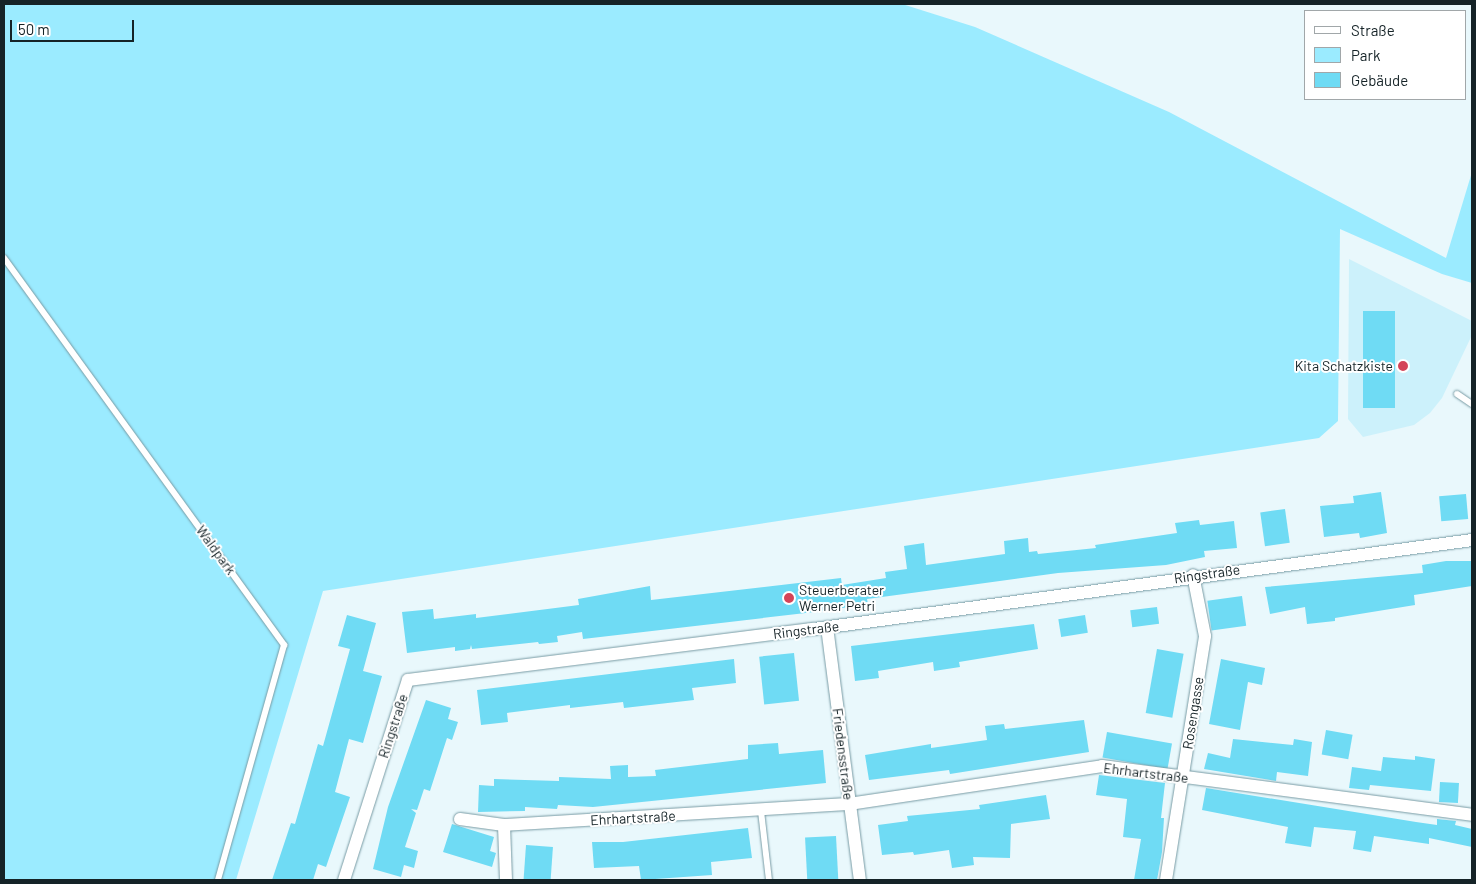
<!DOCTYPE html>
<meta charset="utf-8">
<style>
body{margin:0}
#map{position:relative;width:1476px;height:884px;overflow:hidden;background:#e9f8fc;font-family:Barlow,sans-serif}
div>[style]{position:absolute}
.built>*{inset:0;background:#ccf1fb}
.green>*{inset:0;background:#9bebff}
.building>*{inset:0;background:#6fdbf4;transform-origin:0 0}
.roads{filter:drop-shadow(0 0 1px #789ba4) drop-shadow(0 0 1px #789ba4)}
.service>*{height:6px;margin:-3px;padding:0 3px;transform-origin:3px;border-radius:3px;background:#fff}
.minor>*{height:12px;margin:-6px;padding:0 6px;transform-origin:6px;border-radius:6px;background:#fff}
.dots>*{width:14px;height:14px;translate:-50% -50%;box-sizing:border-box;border:2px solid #fff;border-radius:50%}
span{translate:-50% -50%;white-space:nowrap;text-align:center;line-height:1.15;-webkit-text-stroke:4px #fff;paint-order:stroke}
.poi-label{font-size:14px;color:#152327}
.right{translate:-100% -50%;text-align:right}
.left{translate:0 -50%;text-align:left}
.street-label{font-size:14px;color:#152327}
.frame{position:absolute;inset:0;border:5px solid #152327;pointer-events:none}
.legend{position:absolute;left:1304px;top:10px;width:162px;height:90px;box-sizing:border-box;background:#fff;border:1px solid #a1a7a9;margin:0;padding:6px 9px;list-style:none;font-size:15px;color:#152327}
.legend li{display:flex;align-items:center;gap:10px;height:25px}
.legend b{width:25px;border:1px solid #a1a7a9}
.scale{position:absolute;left:10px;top:20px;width:124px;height:22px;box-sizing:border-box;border:2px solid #152327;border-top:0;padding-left:6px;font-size:15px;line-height:18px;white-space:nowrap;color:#152327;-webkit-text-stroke:4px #fff;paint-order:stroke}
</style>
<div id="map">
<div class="built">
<div style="clip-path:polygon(1349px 259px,1472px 321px,1472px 335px,1442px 398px,1430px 413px,1414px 425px,1363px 437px,1348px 419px)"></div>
</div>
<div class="green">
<div style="clip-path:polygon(4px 4px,902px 4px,975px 27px,1169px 112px,1446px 258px,1472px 172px,1472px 283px,1442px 274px,1340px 229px,1338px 421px,1319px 438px,323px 591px,236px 880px,4px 880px)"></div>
</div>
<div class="building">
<div style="left:1363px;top:311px;width:32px;height:97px"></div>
<div style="clip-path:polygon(1381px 492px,1387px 533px,1360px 538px,1359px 533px,1324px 537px,1320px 506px,1354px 503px,1353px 496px)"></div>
<div style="left:1466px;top:494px;width:25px;height:27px;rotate:85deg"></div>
<div style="left:1285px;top:509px;width:34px;height:25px;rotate:82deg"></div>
<div style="clip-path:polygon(1199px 520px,1200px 525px,1234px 521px,1237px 548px,1204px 551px,1205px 557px,1166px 565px,1058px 573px,956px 587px,867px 599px,868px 604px,823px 611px,583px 639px,582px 632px,557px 636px,558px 642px,539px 644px,538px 642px,472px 649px,471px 645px,470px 649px,455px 651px,455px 647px,407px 653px,402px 612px,433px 609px,434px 619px,476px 614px,476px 618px,579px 605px,578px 599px,650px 586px,651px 600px,841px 578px,842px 585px,886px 578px,885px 572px,907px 569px,904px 546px,924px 543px,926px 565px,1005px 554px,1004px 541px,1028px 538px,1029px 552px,1037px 551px,1038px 554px,1096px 548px,1095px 545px,1177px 533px,1175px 523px)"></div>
<div style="clip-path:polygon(1446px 561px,1472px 561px,1472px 586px,1414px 595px,1415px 605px,1335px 618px,1335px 621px,1307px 624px,1305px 607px,1270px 614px,1265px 587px,1423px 573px,1422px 565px)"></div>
<div style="left:1242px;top:596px;width:30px;height:35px;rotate:82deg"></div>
<div style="left:1157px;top:607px;width:17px;height:27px;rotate:83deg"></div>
<div style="clip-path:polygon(347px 615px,376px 623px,363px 671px,382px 676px,363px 743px,349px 739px,335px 792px,350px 797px,326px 867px,318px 864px,313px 880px,272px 880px,291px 823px,295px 824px,318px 744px,323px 746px,350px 649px,338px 646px)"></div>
<div style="left:1085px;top:615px;width:18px;height:27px;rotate:81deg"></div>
<div style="clip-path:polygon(1034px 624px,1038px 649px,959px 662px,960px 667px,934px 671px,933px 662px,878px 671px,879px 678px,855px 681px,851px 646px)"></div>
<div style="left:1157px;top:649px;width:27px;height:65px;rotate:10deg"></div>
<div style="left:794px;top:653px;width:48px;height:35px;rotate:84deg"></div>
<div style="clip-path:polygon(734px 659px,736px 683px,692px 688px,694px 700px,624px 708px,623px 702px,570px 708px,570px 705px,507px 713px,508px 722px,481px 725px,477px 690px)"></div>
<div style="clip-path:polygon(1221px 659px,1265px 668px,1262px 685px,1248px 682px,1240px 730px,1209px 724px)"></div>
<div style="clip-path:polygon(426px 700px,451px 708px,448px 719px,458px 722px,452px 740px,447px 738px,430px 791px,424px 789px,417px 810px,411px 809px,416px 813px,405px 847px,418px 851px,414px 868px,404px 865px,401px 877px,373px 869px,388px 807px)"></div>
<div style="clip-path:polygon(1084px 720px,1089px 752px,950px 774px,949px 770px,869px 780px,865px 755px,931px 744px,931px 748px,987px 740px,985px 726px,1004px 724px,1005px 729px)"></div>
<div style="left:1326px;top:730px;width:27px;height:25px;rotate:10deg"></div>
<div style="left:1107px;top:732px;width:66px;height:26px;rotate:10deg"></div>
<div style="clip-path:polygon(1233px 739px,1293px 745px,1294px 739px,1312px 742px,1308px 776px,1277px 772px,1276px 781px,1204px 769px,1208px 753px,1230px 758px)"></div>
<div style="clip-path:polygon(778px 743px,779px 754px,823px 750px,826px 783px,593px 807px,558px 805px,557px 809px,525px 807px,525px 811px,478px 812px,479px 785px,494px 786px,494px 779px,559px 781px,559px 777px,611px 779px,610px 766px,628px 765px,628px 777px,656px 776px,655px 770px,748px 759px,748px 745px)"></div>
<div style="clip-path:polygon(1415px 756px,1435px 759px,1431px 791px,1370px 785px,1369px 790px,1349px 788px,1352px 767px,1381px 771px,1383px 757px,1415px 760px)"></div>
<div style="clip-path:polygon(1099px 775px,1165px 783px,1161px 818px,1164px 818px,1162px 852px,1157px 880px,1134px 880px,1141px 839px,1123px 837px,1127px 799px,1096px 795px)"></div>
<div style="left:1440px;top:782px;width:19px;height:20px;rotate:3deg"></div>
<div style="clip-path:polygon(1206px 788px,1416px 822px,1437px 825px,1437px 819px,1456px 821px,1455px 825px,1472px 829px,1472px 847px,1429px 838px,1429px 844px,1374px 836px,1371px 852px,1353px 849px,1356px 831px,1314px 827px,1311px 847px,1285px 843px,1288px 827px,1202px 810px)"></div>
<div style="clip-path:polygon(1046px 795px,1050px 819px,1011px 824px,1010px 858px,973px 857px,974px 865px,952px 868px,949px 850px,914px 855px,913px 852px,882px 855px,878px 825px,908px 821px,907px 816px,980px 809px,979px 805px)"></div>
<div style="clip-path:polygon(452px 824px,494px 837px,490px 851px,496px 853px,492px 867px,443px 852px)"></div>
<div style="clip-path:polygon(748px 828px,752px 858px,711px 862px,712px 875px,641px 880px,639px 866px,594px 868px,592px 842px,623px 842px)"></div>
<div style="left:836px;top:836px;width:44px;height:31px;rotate:87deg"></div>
<div style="left:526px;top:845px;width:27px;height:35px;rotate:4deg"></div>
</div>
<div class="roads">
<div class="service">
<div style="left:4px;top:258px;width:478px;rotate:54.1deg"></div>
<div style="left:284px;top:645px;width:244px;rotate:105.7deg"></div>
<div style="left:1457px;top:394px;width:18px;rotate:34deg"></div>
<div style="left:761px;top:811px;width:69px;rotate:83.4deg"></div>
</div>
<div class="minor">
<div style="left:827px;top:627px;width:255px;rotate:82.6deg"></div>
<div style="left:460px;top:819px;width:44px;rotate:7.8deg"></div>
<div style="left:344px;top:880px;width:210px;rotate:-72.3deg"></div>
<div style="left:408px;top:680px;width:409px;rotate:-7.2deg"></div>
<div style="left:814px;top:629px;width:664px;rotate:-7.7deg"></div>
<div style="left:506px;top:880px;width:55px;rotate:-92.1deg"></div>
<div style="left:504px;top:825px;width:346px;rotate:-3.5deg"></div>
<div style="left:849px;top:804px;width:256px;rotate:-8.5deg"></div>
<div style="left:1102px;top:766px;width:373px;rotate:7.5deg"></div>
<div style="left:1166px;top:880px;width:247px;rotate:-80.9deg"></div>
<div style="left:1205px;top:636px;width:62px;rotate:-101.1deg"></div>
</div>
</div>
<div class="dots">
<div style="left:1403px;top:366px;background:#d44458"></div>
<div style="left:789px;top:598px;background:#d44458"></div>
</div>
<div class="poi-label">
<span class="right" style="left:1393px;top:366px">Kita Schatzkiste</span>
<span class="left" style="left:799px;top:598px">Steuerberater<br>Werner Petri</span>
</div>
<div class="street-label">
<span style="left:216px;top:550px;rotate:54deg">Waldpark</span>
<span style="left:1207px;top:574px;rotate:-8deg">Ringstraße</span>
<span style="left:806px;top:630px;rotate:-7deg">Ringstraße</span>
<span style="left:1193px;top:713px;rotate:-81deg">Rosengasse</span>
<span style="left:393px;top:726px;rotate:-72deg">Ringstraße</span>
<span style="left:843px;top:754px;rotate:83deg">Friedensstraße</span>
<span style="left:1146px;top:773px;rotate:7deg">Ehrhartstraße</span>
<span style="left:633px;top:818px;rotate:-3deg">Ehrhartstraße</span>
</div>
<div class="frame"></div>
<ul class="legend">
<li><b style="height:6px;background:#fff"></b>Straße</li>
<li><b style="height:14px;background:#9bebff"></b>Park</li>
<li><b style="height:14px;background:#6fdbf4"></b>Gebäude</li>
</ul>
<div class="scale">50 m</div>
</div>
